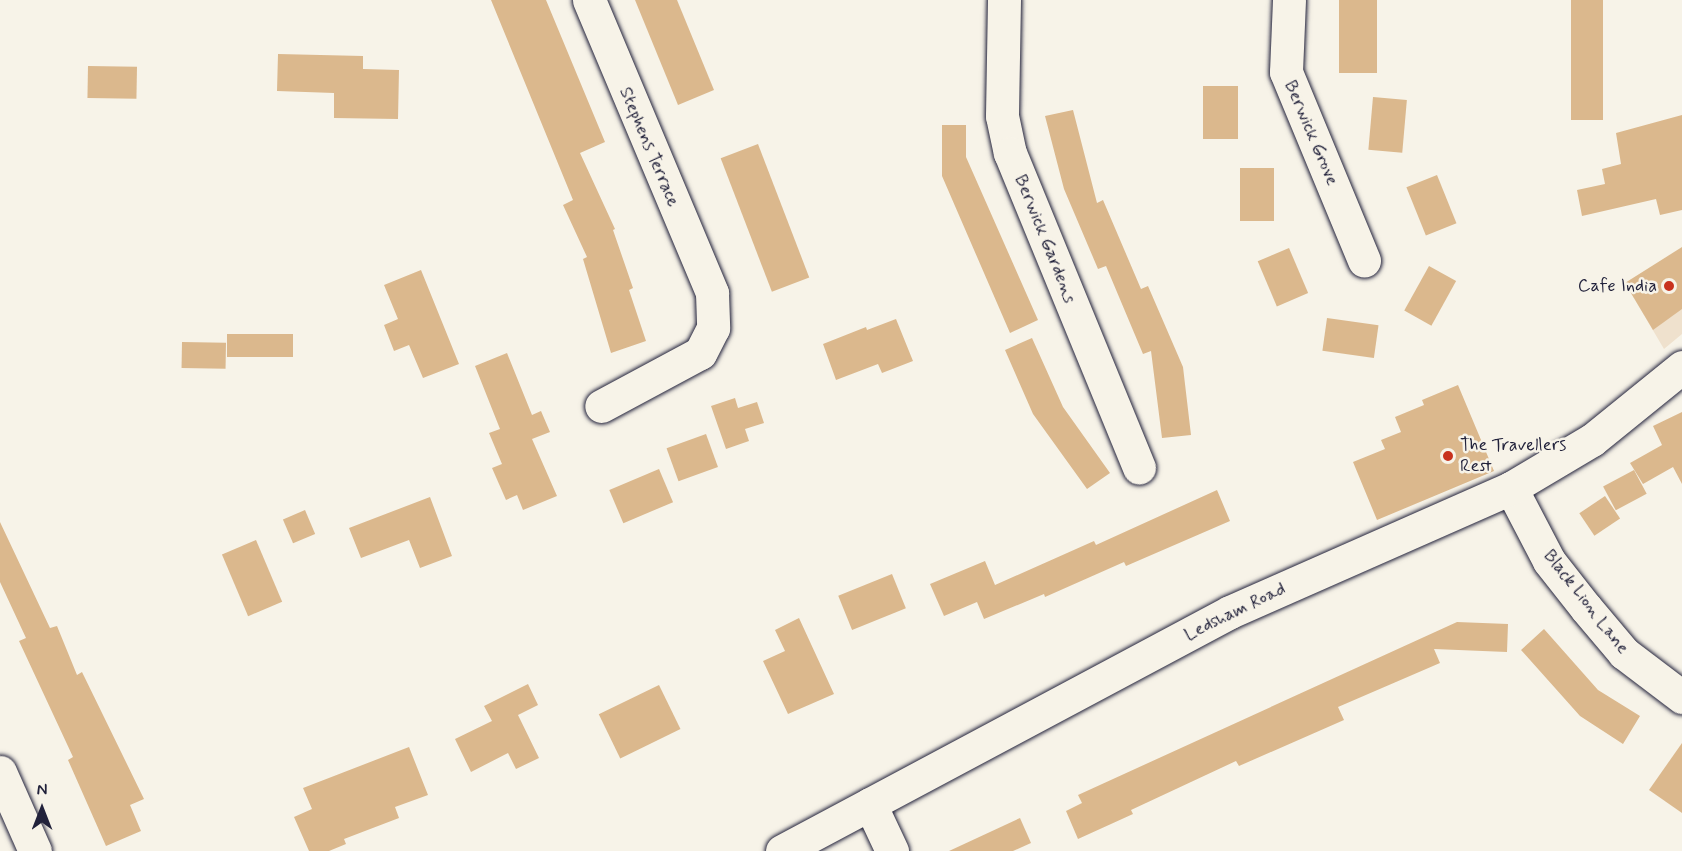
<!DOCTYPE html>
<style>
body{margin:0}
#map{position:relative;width:1682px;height:851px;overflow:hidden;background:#f7f3e8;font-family:Mynerve,sans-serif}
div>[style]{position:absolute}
.built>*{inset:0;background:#efe1cd}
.building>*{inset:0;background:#dbb88d;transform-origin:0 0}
.roads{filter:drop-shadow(0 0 2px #22223b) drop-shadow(0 0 2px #22223b)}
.minor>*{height:33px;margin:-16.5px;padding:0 16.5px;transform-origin:16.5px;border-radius:16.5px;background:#f7f3e8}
.secondary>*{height:33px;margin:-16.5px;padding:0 16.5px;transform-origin:16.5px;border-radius:16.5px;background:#f7f3e8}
.dots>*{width:16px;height:16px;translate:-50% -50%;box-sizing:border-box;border:3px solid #f7f3e8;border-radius:50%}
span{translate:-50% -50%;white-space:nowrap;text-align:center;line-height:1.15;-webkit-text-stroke:5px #f7f3e8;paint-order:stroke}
.street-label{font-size:18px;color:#22223b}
.poi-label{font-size:18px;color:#22223b}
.right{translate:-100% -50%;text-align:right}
.left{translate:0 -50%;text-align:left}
.north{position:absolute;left:12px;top:779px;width:60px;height:60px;-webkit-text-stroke:4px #f7f3e8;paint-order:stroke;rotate:0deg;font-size:16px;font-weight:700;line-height:24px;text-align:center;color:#22223b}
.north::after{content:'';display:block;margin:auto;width:21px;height:27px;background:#22223b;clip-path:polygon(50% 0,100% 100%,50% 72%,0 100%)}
</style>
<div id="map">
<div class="built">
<div style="clip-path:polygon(1682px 248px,1682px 334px,1664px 349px,1625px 283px)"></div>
</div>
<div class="building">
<div style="clip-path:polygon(491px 0,546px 0,605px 142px,580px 153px,615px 229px,613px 230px,633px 288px,629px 290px,646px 341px,611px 353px,583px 259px,587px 257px,563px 205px,573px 200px)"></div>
<div style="clip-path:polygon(635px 0,677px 0,714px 90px,678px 105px)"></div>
<div style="left:1339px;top:0;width:38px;height:73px"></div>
<div style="left:1571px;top:0;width:32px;height:120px"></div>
<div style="clip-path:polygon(278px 54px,363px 56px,363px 69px,399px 70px,398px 119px,334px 118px,334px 93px,277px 91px)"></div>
<div style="left:88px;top:66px;width:49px;height:32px;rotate:1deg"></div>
<div style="left:1203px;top:86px;width:35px;height:53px"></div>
<div style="left:1373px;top:97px;width:34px;height:53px;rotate:5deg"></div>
<div style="clip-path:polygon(1073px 110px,1097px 203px,1103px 200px,1141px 289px,1148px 286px,1183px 367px,1191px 435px,1162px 438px,1151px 351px,1143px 354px,1106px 266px,1098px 269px,1064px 189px,1045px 116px)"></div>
<div style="clip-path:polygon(1682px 115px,1682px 210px,1660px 215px,1656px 199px,1582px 216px,1577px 190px,1605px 184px,1602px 169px,1621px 164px,1616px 133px)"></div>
<div style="clip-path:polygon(942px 125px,966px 125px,966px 157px,1038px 320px,1010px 333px,942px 176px)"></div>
<div style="left:758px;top:144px;width:143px;height:40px;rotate:69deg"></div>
<div style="left:1240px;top:168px;width:34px;height:53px"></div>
<div style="left:1437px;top:175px;width:52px;height:33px;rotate:68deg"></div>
<div style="clip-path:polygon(1682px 247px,1682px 309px,1653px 330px,1625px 283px)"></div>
<div style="left:1289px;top:248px;width:49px;height:34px;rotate:67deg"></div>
<div style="left:1429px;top:266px;width:31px;height:51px;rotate:29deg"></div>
<div style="clip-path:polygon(421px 270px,459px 364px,423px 378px,409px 345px,394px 351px,384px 325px,398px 319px,384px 285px)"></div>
<div style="left:1327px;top:318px;width:52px;height:33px;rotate:8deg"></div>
<div style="clip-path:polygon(896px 319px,913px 361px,882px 373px,878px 364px,836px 380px,823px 344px,866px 327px,867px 330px)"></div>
<div style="left:227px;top:334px;width:66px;height:23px"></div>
<div style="clip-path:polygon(1032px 338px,1063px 407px,1110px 473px,1087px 489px,1033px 414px,1005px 350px)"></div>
<div style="left:182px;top:342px;width:44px;height:26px;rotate:1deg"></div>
<div style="clip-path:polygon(507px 353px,532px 415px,541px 411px,550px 432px,532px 439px,557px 496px,523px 510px,517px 495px,506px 500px,492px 468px,502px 464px,489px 433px,500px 429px,475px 366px)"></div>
<div style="clip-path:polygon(1458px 385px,1494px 471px,1377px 520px,1353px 462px,1385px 449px,1381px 440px,1401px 432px,1395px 417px,1424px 405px,1422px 400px)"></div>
<div style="clip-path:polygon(735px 398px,738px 408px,757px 402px,764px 423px,745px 429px,749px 441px,726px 449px,711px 406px)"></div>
<div style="clip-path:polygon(1682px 412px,1682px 484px,1673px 467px,1643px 484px,1630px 463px,1662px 445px,1653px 426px)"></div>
<div style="left:706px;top:434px;width:35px;height:42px;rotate:70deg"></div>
<div style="left:659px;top:469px;width:36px;height:54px;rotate:67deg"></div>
<div style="left:1634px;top:470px;width:27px;height:35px;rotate:62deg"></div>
<div style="clip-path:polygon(1217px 490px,1230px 521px,1126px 566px,1124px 562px,1045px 597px,1044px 594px,984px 619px,977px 602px,944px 616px,930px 584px,985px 561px,995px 585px,1094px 541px,1096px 545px)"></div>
<div style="left:1605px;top:496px;width:27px;height:31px;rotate:56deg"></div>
<div style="clip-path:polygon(430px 497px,452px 556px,420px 568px,409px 540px,361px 558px,349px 528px)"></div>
<div style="left:305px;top:510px;width:26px;height:24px;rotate:67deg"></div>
<div style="clip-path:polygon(0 522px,50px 628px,57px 626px,77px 675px,82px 672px,144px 799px,130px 805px,141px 831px,106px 846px,68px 760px,73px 757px,19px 641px,26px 638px,0 582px)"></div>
<div style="left:256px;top:540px;width:67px;height:37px;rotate:67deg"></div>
<div style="left:892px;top:574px;width:37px;height:58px;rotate:68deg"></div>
<div style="clip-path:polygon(799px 618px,834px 694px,788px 714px,763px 661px,785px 651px,775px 630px)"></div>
<div style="clip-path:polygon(1457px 622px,1508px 624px,1507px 652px,1434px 649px,1440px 663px,1338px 707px,1344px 720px,1239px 766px,1236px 761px,1131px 810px,1133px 814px,1078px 839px,1066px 811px,1082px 803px,1078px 795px)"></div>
<div style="clip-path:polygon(1544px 629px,1598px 690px,1640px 716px,1623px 744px,1580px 716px,1521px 650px)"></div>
<div style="clip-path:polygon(528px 684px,538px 705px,518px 715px,539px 758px,516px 769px,508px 753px,471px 772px,455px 739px,492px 721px,484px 706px)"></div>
<div style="left:659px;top:685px;width:49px;height:67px;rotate:64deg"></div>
<div style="clip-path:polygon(1682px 743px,1682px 813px,1649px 790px)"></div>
<div style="clip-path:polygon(409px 747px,428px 795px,395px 807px,399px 818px,344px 839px,346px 844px,329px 851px,309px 851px,294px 817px,312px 809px,303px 788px)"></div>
<div style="clip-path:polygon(1020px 818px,1031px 843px,1013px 851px,949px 851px)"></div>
</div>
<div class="roads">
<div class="minor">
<div style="left:589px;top:0;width:318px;rotate:67.2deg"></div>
<div style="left:712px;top:293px;width:35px;rotate:88deg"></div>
<div style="left:713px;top:328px;width:28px;rotate:117deg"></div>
<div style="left:700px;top:353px;width:112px;rotate:151.8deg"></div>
<div style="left:1004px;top:0;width:116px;rotate:91deg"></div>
<div style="left:1002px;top:116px;width:38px;rotate:78deg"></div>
<div style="left:1010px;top:153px;width:340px;rotate:67.7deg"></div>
<div style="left:1289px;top:0;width:72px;rotate:92.4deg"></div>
<div style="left:1286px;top:72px;width:204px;rotate:67.5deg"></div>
<div style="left:1511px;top:488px;width:82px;rotate:62.5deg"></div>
<div style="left:1549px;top:561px;width:60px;rotate:51.8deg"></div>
<div style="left:1586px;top:608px;width:59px;rotate:49.8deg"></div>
<div style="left:1624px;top:653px;width:73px;rotate:37.2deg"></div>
<div style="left:0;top:772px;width:86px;rotate:66.1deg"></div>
<div style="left:870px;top:804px;width:52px;rotate:64.9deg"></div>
</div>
<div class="secondary">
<div style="left:782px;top:851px;width:508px;rotate:-28.08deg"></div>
<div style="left:1230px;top:612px;width:307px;rotate:-23.8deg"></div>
<div style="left:1511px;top:488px;width:94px;rotate:-30.7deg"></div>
<div style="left:1592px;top:440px;width:116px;rotate:-39deg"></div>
</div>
</div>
<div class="dots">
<div style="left:1669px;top:286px;background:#c8321e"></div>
<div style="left:1448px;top:456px;background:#c8321e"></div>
</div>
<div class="street-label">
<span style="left:1311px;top:133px;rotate:67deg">Berwick Grove</span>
<span style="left:649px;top:147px;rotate:67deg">Stephens Terrace</span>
<span style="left:1045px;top:239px;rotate:68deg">Berwick Gardens</span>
<span style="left:1586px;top:602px;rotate:52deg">Black Lion Lane</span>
<span style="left:1235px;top:612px;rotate:-26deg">Ledsham Road</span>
</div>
<div class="poi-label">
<span class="right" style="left:1657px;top:286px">Cafe India</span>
<span class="left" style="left:1460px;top:456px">The Travellers<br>Rest</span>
</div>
<div class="north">N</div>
</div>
